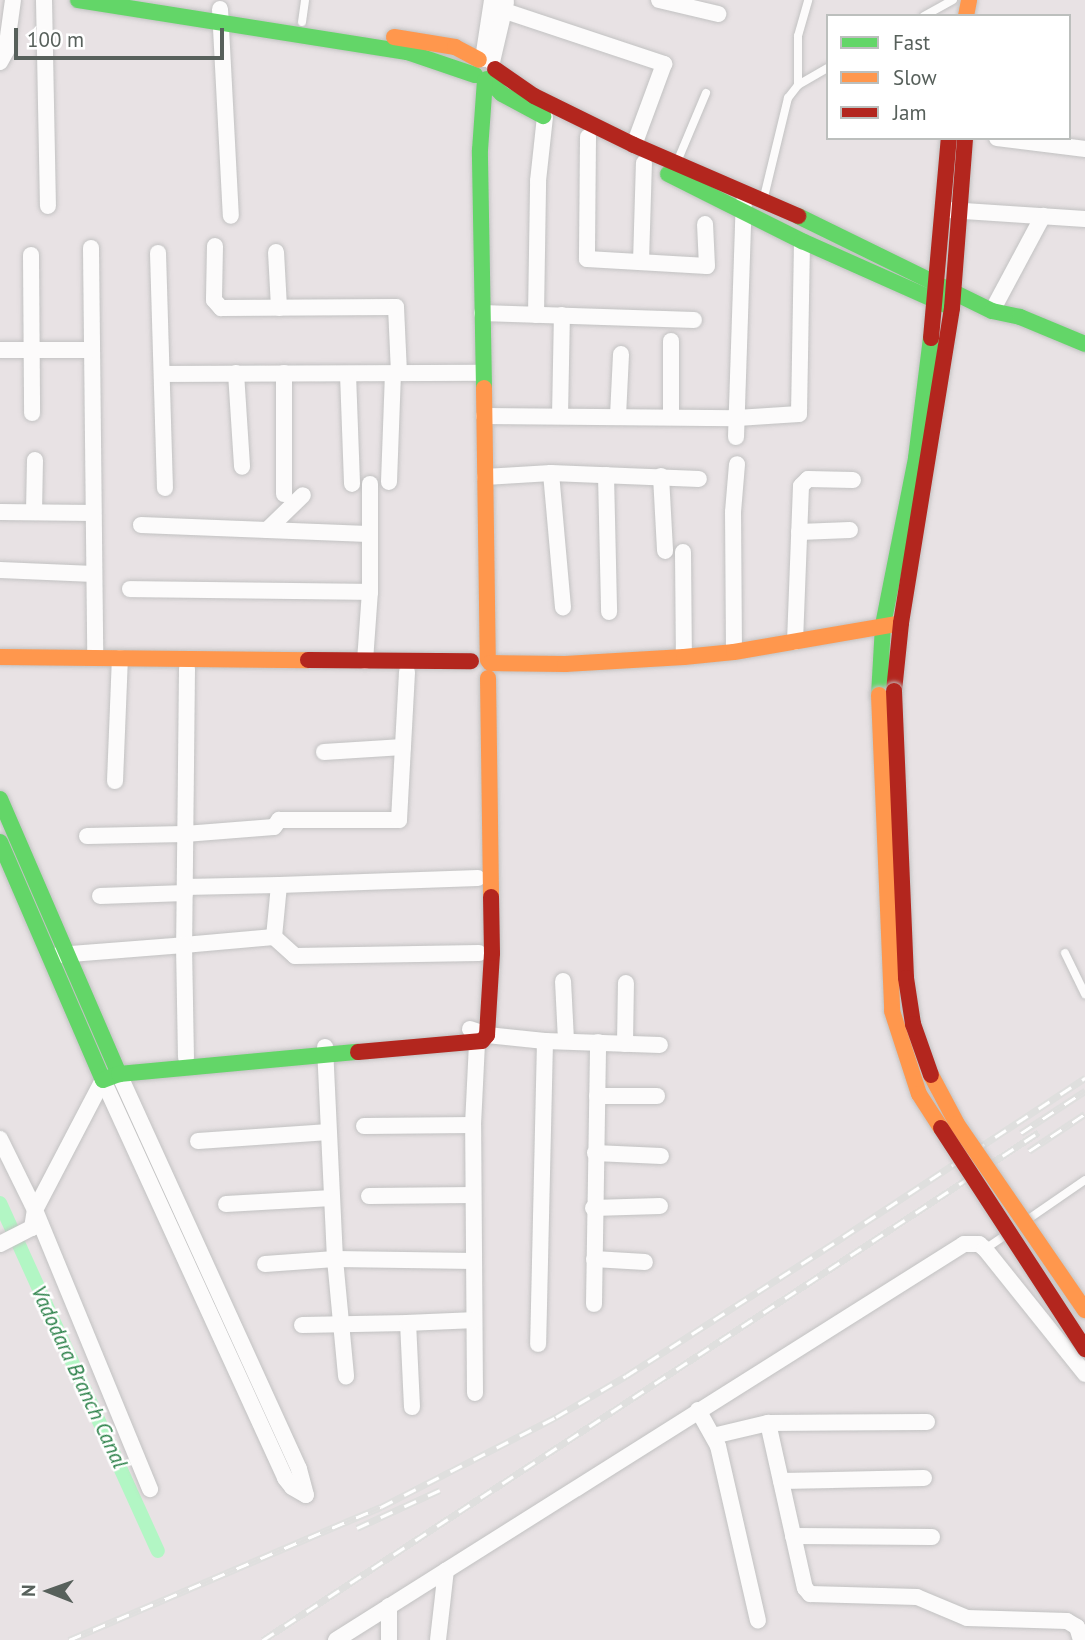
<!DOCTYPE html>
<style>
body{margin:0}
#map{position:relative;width:1085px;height:1640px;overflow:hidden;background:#e8e2e4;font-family:"PT Sans",sans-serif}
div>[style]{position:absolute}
.canal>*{height:14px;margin:-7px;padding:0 7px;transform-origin:7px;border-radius:7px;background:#b2f6c4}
.roads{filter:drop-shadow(0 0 2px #c2c2c2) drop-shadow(0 0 2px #c2c2c2)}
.lane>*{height:8px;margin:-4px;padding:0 4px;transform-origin:4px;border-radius:4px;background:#fcfbfb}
.street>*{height:16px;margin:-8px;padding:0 8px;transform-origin:8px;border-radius:8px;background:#fcfbfb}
.fast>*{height:16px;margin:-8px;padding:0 8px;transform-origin:8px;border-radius:8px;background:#63d668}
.slow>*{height:16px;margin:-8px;padding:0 8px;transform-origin:8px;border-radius:8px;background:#ff974d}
.jam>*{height:16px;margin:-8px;padding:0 8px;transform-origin:8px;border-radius:8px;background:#b3261e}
.rail>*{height:7px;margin-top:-3.5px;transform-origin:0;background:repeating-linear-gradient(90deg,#fff 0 13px,#dfdfde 0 26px);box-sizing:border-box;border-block:2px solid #dfdfde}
.bridges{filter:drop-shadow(0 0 2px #c2c2c2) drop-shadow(0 0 2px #c2c2c2)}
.slow-bridge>*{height:16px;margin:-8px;padding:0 8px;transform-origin:8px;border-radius:8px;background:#ff974d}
.jam-bridge>*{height:16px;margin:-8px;padding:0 8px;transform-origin:8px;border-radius:8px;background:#b3261e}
span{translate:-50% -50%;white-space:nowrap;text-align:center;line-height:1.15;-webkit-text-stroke:5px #fff;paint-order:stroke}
.water-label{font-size:21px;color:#287f46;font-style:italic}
.legend{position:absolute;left:826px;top:14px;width:245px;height:126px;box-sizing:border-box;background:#fff;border:2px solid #bcbfbd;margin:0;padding:9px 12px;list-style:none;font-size:21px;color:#57605b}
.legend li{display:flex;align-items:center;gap:14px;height:35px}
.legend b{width:35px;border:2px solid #bcbfbd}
.north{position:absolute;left:14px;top:1556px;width:70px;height:70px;-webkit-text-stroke:5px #fff;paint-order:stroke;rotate:271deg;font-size:19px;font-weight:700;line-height:28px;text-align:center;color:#57605b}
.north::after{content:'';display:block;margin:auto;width:24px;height:32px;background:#57605b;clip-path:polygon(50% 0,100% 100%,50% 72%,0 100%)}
.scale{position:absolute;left:14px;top:28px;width:210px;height:32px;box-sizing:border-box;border:4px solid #57605b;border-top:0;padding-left:9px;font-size:21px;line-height:24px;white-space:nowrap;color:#57605b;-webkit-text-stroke:5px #fff;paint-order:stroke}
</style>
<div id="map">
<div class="canal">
<div style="left:0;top:1203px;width:382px;rotate:65.6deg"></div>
</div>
<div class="roads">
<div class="lane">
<div style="left:924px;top:16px;width:33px;rotate:-29deg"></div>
<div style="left:302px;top:22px;width:22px;rotate:-82deg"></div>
<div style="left:798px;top:85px;width:49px;rotate:-90deg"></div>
<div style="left:798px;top:36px;width:37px;rotate:-74deg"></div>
<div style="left:677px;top:162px;width:75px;rotate:-67.2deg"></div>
<div style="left:764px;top:197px;width:102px;rotate:-76.4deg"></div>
<div style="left:788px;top:98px;width:16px;rotate:-52deg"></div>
<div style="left:798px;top:85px;width:34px;rotate:-30deg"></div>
<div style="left:1065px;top:953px;width:46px;rotate:64deg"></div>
<div style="left:1027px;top:1220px;width:70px;rotate:-34.6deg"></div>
<div style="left:985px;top:1249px;width:27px;rotate:-34deg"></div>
</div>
<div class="street">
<div style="left:44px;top:0;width:206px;rotate:88.9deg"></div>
<div style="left:659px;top:0;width:61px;rotate:13.3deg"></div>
<div style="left:220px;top:9px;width:207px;rotate:87deg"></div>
<div style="left:505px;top:11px;width:168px;rotate:18.4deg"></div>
<div style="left:664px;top:64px;width:86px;rotate:110.3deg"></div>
<div style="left:483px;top:59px;width:60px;rotate:-81.3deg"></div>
<div style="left:0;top:62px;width:13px;rotate:-61deg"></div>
<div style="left:6px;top:51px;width:51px;rotate:-82.2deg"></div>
<div style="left:492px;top:62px;width:62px;rotate:-76.9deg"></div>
<div style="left:588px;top:137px;width:122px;rotate:90.5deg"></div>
<div style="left:587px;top:259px;width:120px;rotate:3.3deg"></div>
<div style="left:707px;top:266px;width:42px;rotate:-92.7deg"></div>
<div style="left:997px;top:138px;width:89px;rotate:7.1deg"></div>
<div style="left:949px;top:210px;width:136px;rotate:3.8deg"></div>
<div style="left:215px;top:246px;width:54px;rotate:91.1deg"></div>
<div style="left:214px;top:300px;width:11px;rotate:49deg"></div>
<div style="left:221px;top:308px;width:175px;rotate:-0.3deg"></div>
<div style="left:396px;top:307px;width:66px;rotate:87.4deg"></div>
<div style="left:91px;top:248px;width:410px;rotate:89.4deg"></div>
<div style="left:276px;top:252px;width:56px;rotate:86.9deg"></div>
<div style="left:158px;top:253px;width:235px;rotate:88.3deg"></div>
<div style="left:31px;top:255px;width:158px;rotate:89.6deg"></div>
<div style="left:641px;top:262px;width:99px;rotate:-88.3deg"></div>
<div style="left:992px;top:311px;width:108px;rotate:-61.8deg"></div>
<div style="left:482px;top:313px;width:212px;rotate:1.9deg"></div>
<div style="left:536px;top:315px;width:134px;rotate:-89.1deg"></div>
<div style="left:538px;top:181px;width:64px;rotate:-83.8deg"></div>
<div style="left:0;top:350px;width:90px"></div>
<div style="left:236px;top:373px;width:94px;rotate:86.3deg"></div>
<div style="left:164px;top:374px;width:319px;rotate:-0.2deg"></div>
<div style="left:348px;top:374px;width:110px;rotate:87.9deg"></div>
<div style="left:484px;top:416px;width:253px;rotate:0.5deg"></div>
<div style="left:737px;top:418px;width:62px;rotate:-3.7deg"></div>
<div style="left:799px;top:414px;width:173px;rotate:-89deg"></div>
<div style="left:560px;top:416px;width:101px;rotate:-88.9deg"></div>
<div style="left:618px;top:416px;width:62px;rotate:-87.2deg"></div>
<div style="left:671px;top:416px;width:75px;rotate:-90deg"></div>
<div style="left:736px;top:437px;width:235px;rotate:-88.1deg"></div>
<div style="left:551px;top:473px;width:135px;rotate:84.9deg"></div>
<div style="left:606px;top:475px;width:137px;rotate:88.7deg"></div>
<div style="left:661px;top:476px;width:75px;rotate:86.9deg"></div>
<div style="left:485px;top:477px;width:66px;rotate:-3.5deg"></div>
<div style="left:551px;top:473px;width:148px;rotate:2.3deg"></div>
<div style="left:389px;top:482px;width:108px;rotate:-87.9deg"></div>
<div style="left:284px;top:494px;width:121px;rotate:-90deg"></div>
<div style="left:0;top:512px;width:93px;rotate:0.6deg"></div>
<div style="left:34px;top:512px;width:52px;rotate:-88.9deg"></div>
<div style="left:141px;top:525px;width:227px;rotate:2.3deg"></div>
<div style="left:267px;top:530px;width:50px;rotate:-44.2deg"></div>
<div style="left:799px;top:532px;width:51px;rotate:-2.2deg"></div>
<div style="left:683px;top:552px;width:105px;rotate:89.5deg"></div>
<div style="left:0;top:570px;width:94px;rotate:2.4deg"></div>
<div style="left:130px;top:589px;width:240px;rotate:0.7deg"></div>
<div style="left:795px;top:642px;width:156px;rotate:-87.8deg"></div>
<div style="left:801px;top:486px;width:10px;rotate:-45deg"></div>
<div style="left:808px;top:479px;width:45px;rotate:1.3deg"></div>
<div style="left:734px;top:652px;width:140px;rotate:-90.4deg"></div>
<div style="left:733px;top:512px;width:48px;rotate:-85.2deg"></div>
<div style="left:365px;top:661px;width:69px;rotate:-85.9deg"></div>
<div style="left:370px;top:592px;width:108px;rotate:-90deg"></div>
<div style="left:187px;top:669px;width:276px;rotate:90.6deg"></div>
<div style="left:184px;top:945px;width:90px;rotate:-5.1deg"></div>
<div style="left:274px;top:937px;width:52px;rotate:-84.5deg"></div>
<div style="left:279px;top:885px;width:199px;rotate:-2deg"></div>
<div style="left:324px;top:752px;width:79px;rotate:-3.6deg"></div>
<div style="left:115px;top:781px;width:123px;rotate:-87.7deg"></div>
<div style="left:87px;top:836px;width:98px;rotate:-1.2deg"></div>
<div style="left:185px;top:834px;width:89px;rotate:-4.5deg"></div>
<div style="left:274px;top:827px;width:9px;rotate:-54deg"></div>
<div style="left:279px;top:820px;width:120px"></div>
<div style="left:399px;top:820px;width:148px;rotate:-86.9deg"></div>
<div style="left:185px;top:887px;width:94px;rotate:-1.2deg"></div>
<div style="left:100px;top:896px;width:85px;rotate:-2deg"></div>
<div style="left:274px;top:937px;width:28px;rotate:42deg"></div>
<div style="left:295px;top:956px;width:184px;rotate:-0.9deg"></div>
<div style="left:58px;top:955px;width:126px;rotate:-4.5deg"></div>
<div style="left:184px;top:945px;width:112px;rotate:89deg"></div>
<div style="left:563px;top:981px;width:60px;rotate:87.1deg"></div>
<div style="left:470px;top:1029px;width:18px;rotate:19deg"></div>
<div style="left:487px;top:1035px;width:58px;rotate:5.9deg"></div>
<div style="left:545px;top:1041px;width:303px;rotate:91.3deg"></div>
<div style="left:545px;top:1041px;width:115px;rotate:2deg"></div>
<div style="left:625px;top:1044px;width:61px;rotate:-89.1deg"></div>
<div style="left:325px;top:1047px;width:212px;rotate:87.3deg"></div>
<div style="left:335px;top:1259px;width:118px;rotate:84.6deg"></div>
<div style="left:119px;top:1074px;width:434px;rotate:65.5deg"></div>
<div style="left:299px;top:1469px;width:27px;rotate:75deg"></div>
<div style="left:103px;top:1080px;width:438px;rotate:65.4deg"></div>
<div style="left:285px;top:1478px;width:11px;rotate:52deg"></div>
<div style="left:292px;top:1487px;width:16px;rotate:30deg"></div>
<div style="left:597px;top:1096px;width:60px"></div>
<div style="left:364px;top:1126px;width:109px;rotate:-0.5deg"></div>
<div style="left:0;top:1139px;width:79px;rotate:63.8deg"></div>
<div style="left:35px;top:1210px;width:302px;rotate:67.6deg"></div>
<div style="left:198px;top:1141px;width:131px;rotate:-3.9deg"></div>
<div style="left:595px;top:1153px;width:66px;rotate:2.6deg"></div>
<div style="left:369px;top:1196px;width:104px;rotate:-0.6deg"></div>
<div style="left:226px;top:1204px;width:106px;rotate:-3.2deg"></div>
<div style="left:593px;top:1208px;width:67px;rotate:-1.7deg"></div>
<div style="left:0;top:1244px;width:36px;rotate:-27deg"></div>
<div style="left:32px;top:1228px;width:18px;rotate:-81deg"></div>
<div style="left:35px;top:1210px;width:147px;rotate:-62.4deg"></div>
<div style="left:594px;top:1259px;width:51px;rotate:3.4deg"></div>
<div style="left:265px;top:1264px;width:70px;rotate:-4.1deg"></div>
<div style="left:335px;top:1259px;width:139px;rotate:0.8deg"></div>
<div style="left:594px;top:1304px;width:262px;rotate:-89.1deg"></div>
<div style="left:302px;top:1325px;width:106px;rotate:-1.1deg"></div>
<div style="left:475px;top:1393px;width:268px;rotate:-90.4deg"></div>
<div style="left:473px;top:1125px;width:83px;rotate:-87.2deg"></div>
<div style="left:412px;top:1407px;width:84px;rotate:-92.7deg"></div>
<div style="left:408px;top:1323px;width:66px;rotate:-2.6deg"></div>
<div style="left:698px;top:1410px;width:41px;rotate:60.9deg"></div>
<div style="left:718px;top:1446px;width:179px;rotate:77.1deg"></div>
<div style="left:768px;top:1423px;width:169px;rotate:77.4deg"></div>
<div style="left:805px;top:1588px;width:8px;rotate:50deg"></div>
<div style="left:810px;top:1594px;width:107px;rotate:1.6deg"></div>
<div style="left:917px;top:1597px;width:54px;rotate:22.8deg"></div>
<div style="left:967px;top:1618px;width:100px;rotate:1.7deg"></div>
<div style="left:1067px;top:1621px;width:12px;rotate:31deg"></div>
<div style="left:1077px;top:1627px;width:14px;rotate:73deg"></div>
<div style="left:713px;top:1436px;width:57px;rotate:-13.3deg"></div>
<div style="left:768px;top:1423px;width:159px;rotate:-0.4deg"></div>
<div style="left:781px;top:1481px;width:143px;rotate:-1.2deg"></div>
<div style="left:793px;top:1536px;width:139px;rotate:0.4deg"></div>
<div style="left:336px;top:1640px;width:742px;rotate:-32.23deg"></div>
<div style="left:964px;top:1244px;width:15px"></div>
<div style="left:979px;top:1244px;width:8px;rotate:40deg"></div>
<div style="left:985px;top:1249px;width:160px;rotate:51.3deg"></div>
<div style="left:389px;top:1640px;width:34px;rotate:-90deg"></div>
<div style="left:438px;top:1640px;width:70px;rotate:-83.5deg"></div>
</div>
<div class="fast">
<div style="left:78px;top:0;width:333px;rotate:9deg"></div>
<div style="left:407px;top:52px;width:72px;rotate:18.7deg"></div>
<div style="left:487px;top:79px;width:21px;rotate:45deg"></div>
<div style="left:502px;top:94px;width:47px;rotate:28.2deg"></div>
<div style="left:668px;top:174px;width:150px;rotate:26.6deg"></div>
<div style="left:802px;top:241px;width:158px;rotate:24deg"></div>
<div style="left:798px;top:216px;width:216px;rotate:26.1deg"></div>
<div style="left:992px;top:311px;width:29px;rotate:12deg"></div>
<div style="left:1020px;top:317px;width:70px;rotate:22.6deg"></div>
<div style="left:484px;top:388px;width:238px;rotate:-91deg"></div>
<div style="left:480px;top:150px;width:70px;rotate:-85.9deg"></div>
<div style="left:879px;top:695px;width:70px;rotate:-86.7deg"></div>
<div style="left:883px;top:625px;width:170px;rotate:-78.8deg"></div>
<div style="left:916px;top:458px;width:121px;rotate:-82.9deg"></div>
<div style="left:0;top:799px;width:300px;rotate:66.6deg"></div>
<div style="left:0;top:842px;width:259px;rotate:66.6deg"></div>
<div style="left:103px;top:1080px;width:17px;rotate:-21deg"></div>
<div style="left:119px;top:1074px;width:240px;rotate:-5.3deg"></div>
</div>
<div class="slow">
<div style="left:966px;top:16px;width:16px;rotate:-79deg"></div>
<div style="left:394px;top:37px;width:62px;rotate:9.3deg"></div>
<div style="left:455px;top:47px;width:27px;rotate:28deg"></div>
<div style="left:484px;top:388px;width:272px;rotate:89.2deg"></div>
<div style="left:0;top:657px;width:308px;rotate:0.6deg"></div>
<div style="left:490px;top:663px;width:75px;rotate:0.8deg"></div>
<div style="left:565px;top:664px;width:119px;rotate:-3.4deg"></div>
<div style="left:684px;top:657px;width:50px;rotate:-5.7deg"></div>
<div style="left:734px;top:652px;width:164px;rotate:-9.8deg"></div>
<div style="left:488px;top:678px;width:219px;rotate:89.2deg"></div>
</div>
<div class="jam">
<div style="left:495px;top:69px;width:47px;rotate:34.7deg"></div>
<div style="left:534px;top:96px;width:111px;rotate:26.1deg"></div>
<div style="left:634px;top:145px;width:179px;rotate:23.4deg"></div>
<div style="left:931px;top:338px;width:201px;rotate:-84.9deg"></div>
<div style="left:308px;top:660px;width:163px;rotate:0.4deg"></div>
<div style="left:894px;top:691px;width:68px;rotate:-84.1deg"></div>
<div style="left:901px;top:623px;width:319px;rotate:-80.8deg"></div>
<div style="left:952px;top:308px;width:170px;rotate:-85.6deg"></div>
<div style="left:358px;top:1052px;width:124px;rotate:-5.1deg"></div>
<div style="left:482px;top:1041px;width:8px;rotate:-50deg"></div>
<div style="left:487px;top:1035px;width:82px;rotate:-86.5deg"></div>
<div style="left:492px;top:953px;width:56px;rotate:-91deg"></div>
</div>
</div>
<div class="rail">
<div style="left:1021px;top:1133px;width:77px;rotate:-33.3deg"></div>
<div style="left:1029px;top:1151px;width:67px;rotate:-33.5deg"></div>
<div style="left:357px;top:1528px;width:91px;rotate:-24.6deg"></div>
<div style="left:69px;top:1640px;width:339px;rotate:-23.1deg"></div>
<div style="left:381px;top:1507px;width:197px;rotate:-27.2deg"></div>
<div style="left:556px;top:1417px;width:81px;rotate:-30.4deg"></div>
<div style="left:626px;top:1376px;width:258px;rotate:-32.6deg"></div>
<div style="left:843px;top:1237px;width:290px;rotate:-33.3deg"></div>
<div style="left:263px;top:1640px;width:927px;rotate:-33.21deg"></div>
</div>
<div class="bridges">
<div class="slow-bridge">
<div style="left:879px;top:695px;width:316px;rotate:87.6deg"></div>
<div style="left:892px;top:1011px;width:87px;rotate:72deg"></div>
<div style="left:919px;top:1094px;width:40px;rotate:57.1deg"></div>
<div style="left:931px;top:1075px;width:55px;rotate:62deg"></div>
<div style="left:957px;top:1124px;width:226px;rotate:55.5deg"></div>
</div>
<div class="jam-bridge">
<div style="left:894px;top:691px;width:287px;rotate:87.6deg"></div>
<div style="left:906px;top:978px;width:47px;rotate:81.3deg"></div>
<div style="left:913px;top:1024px;width:54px;rotate:70.6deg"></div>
<div style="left:941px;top:1128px;width:264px;rotate:56.9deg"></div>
</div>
</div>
<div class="water-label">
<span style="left:79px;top:1377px;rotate:65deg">Vadodara Branch Canal</span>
</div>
<ul class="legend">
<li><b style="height:9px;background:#63d668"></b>Fast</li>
<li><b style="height:9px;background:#ff974d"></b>Slow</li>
<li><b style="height:9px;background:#b3261e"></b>Jam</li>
</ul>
<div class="north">N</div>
<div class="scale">100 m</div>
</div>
